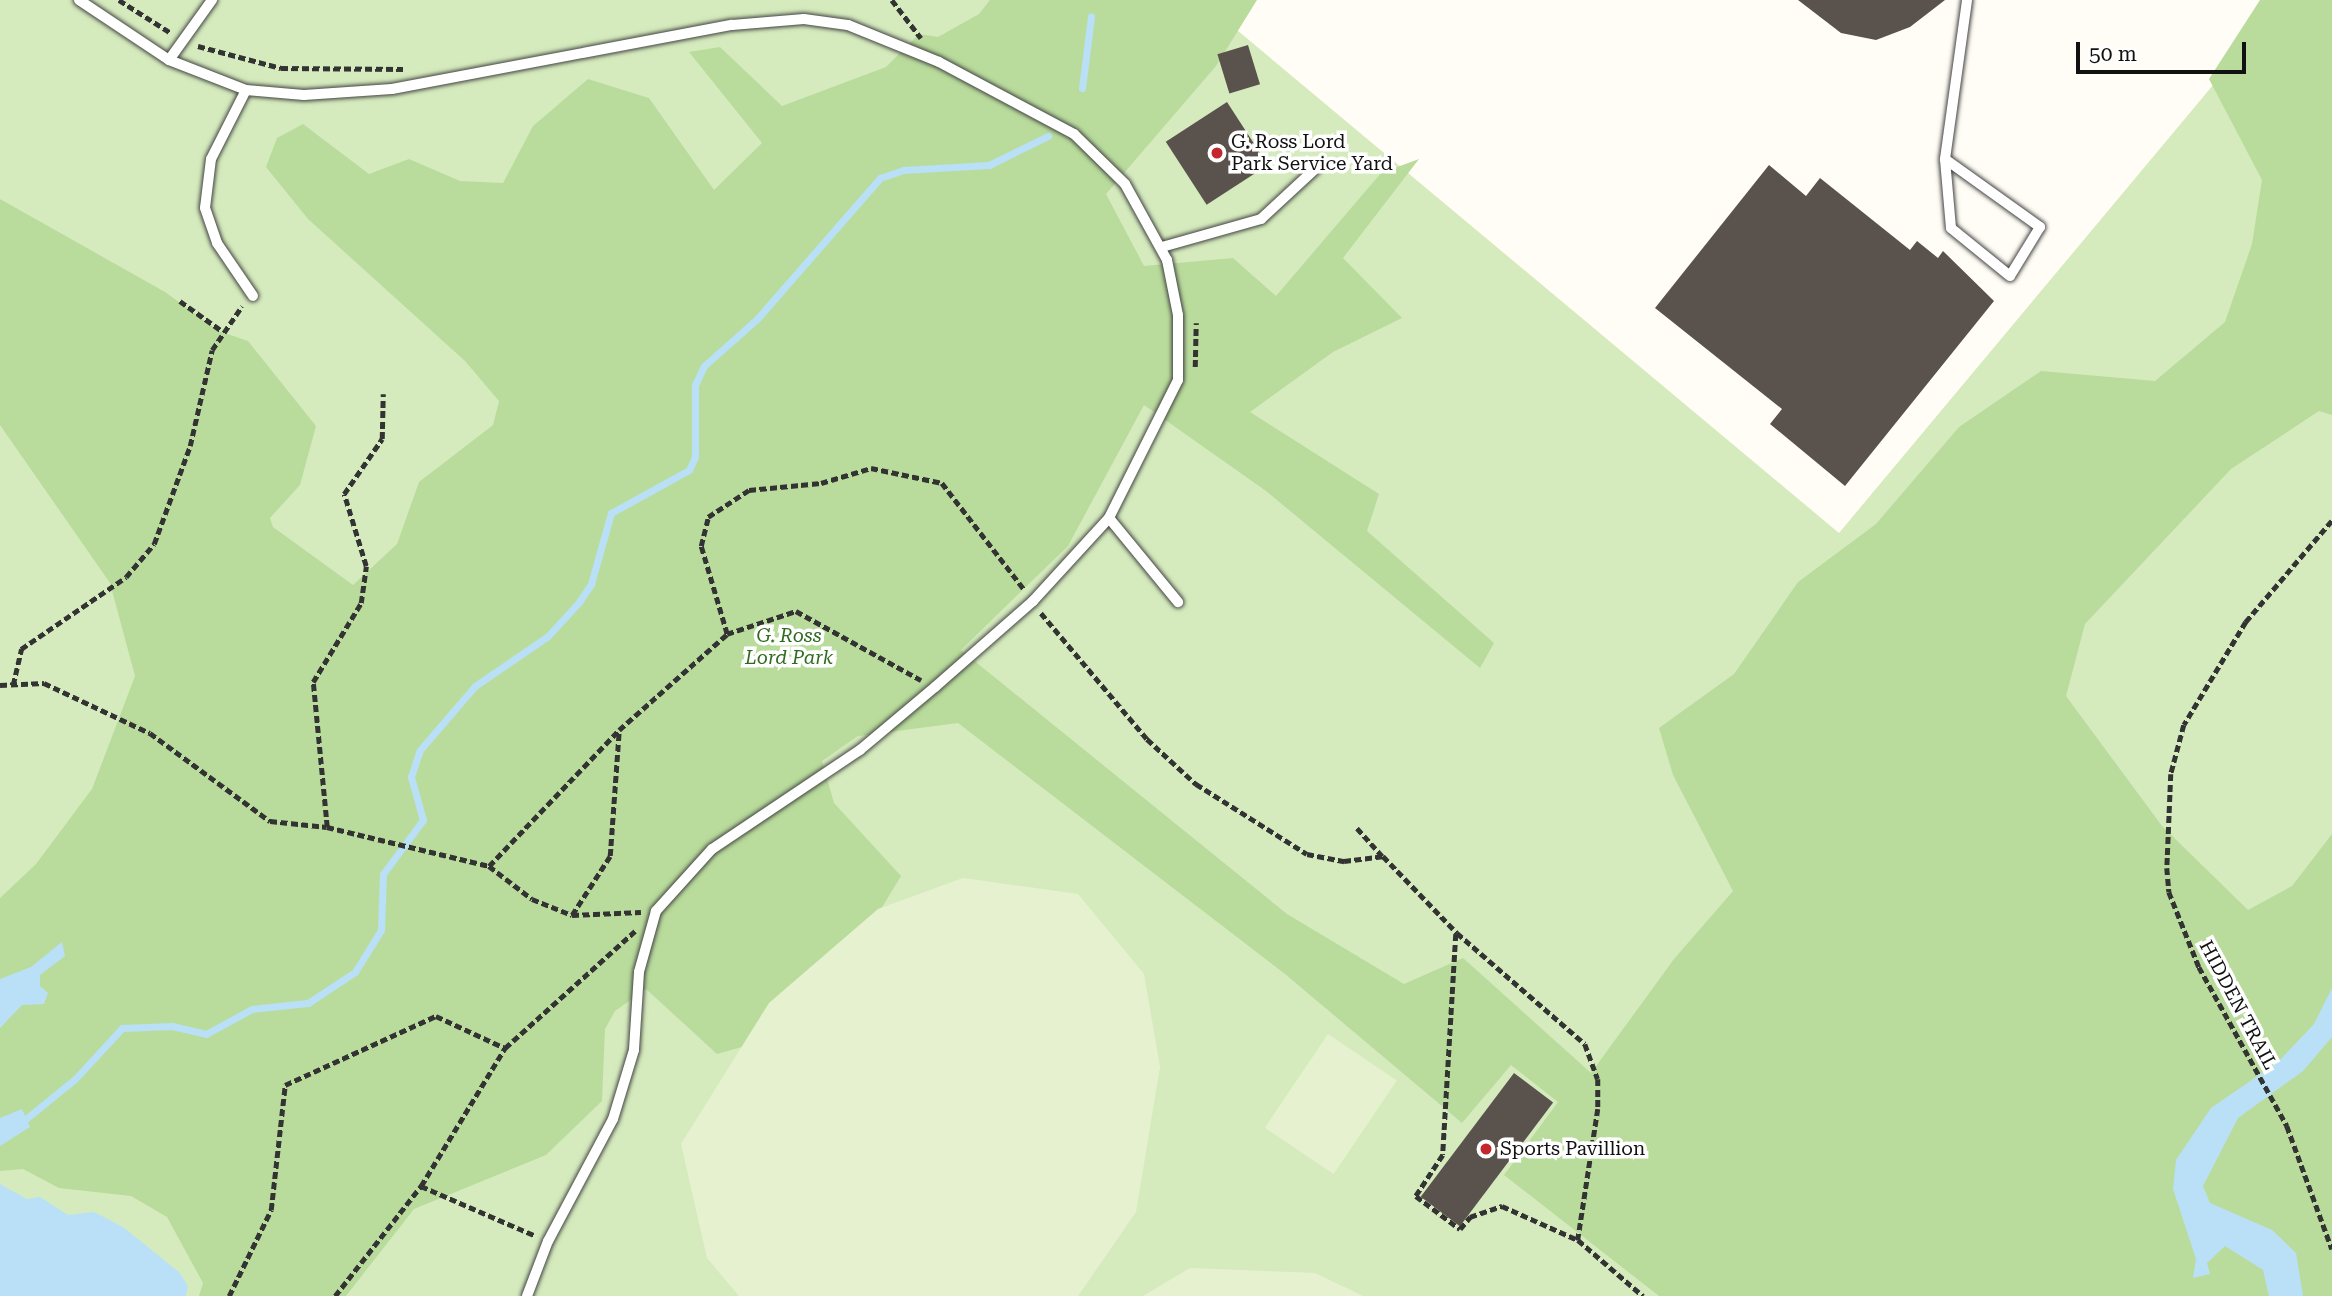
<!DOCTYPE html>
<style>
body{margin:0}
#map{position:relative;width:2332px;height:1296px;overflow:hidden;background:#fffdf5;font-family:"Roboto Serif",serif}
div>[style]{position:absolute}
.green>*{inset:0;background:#d5ebbd}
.forest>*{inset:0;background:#b9dc9c}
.pitch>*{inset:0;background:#e6f2cf;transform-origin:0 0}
.water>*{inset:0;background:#b9e0f7}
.stream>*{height:7px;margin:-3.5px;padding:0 3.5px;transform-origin:3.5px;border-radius:3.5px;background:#b9e0f7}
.building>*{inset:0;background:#5a524d;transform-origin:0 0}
.path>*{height:4.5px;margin-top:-2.25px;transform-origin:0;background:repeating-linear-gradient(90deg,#333 0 7px,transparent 0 10.5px)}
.roads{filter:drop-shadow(0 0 2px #444) drop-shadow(0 0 2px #444)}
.service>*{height:10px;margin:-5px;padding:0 5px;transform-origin:5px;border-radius:5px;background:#fff}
.dots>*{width:19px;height:19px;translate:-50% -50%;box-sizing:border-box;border:4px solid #fff;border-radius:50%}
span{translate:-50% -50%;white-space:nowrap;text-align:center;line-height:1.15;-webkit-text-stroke:7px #fff;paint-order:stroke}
.poi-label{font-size:19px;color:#111}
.left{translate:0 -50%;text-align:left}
.park-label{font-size:19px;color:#2f6b1f;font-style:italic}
.street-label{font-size:19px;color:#111}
.scale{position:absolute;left:2076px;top:42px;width:170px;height:32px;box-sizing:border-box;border:4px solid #111;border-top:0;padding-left:9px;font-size:21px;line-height:24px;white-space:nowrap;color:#111;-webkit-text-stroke:5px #fff;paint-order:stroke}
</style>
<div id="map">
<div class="green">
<div style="clip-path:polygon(0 0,1201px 0,1839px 533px,2259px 30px,2332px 0,2332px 1296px,0 1296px)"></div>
</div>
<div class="forest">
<div style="clip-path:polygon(990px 0,1257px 0,1216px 66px,1106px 194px,1144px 266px,1233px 258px,1276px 296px,1381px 173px,1419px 159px,1343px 258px,1402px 318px,1333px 352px,1250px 412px,1379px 494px,1367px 531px,1494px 643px,1480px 668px,1266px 491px,1144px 405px,1068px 546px,961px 650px,1287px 914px,1404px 984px,1463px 958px,1591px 1073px,1674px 959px,1733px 891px,1673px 775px,1659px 728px,1734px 674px,1798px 582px,1876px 524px,1959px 427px,2041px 371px,2155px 381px,2225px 322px,2252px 244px,2262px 180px,2209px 79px,2260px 0,2332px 0,2332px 415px,2319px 411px,2231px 469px,2085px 624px,2066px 696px,2162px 826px,2248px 910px,2292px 886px,2332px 834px,2332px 1296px,1659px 1296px,1504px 1175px,1558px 1102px,1511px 1065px,1462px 1123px,1285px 974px,958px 723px,858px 736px,822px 761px,834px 803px,901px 876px,864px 937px,749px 1045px,717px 1054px,646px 989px,615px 1011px,605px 1029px,602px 1101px,546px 1155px,414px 1209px,346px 1296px,199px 1296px,203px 1283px,167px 1217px,131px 1196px,59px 1188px,23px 1169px,0 1171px,0 898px,36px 864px,92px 789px,135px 676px,110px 583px,0 425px,0 199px,165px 292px,219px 331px,248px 341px,316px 426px,300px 485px,270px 518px,273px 527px,353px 585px,397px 544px,419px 482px,493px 425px,499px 401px,465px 361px,308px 219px,266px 167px,277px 138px,303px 124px,369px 174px,409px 159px,460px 181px,503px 183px,533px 126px,588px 79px,649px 98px,714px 190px,762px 143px,689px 52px,720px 47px,782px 106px,886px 67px,919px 34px,938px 37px,979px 14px)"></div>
</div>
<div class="pitch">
<div style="clip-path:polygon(963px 878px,1078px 894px,1144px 974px,1160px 1067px,1136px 1212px,1078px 1296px,739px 1296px,707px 1258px,681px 1144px,769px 1003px,878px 909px)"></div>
<div style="left:1328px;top:1034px;width:83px;height:113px;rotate:34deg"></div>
<div style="clip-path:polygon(1190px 1268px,1315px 1273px,1363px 1296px,1143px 1296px)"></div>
</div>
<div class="water">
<div style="clip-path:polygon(62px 942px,65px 956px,40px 975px,40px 986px,48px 993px,44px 1004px,22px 1005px,0 1028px,0 979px,31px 967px)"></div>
<div style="clip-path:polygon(2332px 988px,2332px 1037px,2303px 1071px,2238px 1118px,2203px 1186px,2210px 1203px,2272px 1230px,2296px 1253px,2303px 1296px,2269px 1296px,2263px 1270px,2225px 1246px,2207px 1263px,2210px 1274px,2193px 1278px,2196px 1259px,2173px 1189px,2176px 1160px,2211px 1108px,2278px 1062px,2314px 1024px)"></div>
<div style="clip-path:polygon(22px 1109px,30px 1127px,0 1146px,0 1118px)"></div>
<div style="clip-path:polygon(0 1184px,27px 1199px,40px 1197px,68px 1215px,94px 1212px,123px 1227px,180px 1273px,188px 1286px,186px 1296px,0 1296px)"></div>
</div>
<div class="stream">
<div style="left:1082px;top:88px;width:72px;rotate:-82.8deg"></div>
<div style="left:22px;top:1122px;width:68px;rotate:-39.1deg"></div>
<div style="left:75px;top:1079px;width:69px;rotate:-47.3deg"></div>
<div style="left:122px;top:1028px;width:50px;rotate:-2.3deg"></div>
<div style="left:172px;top:1026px;width:35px;rotate:13deg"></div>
<div style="left:206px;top:1034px;width:52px;rotate:-28.5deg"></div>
<div style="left:252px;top:1009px;width:56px;rotate:-6.1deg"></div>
<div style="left:308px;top:1003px;width:56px;rotate:-33.4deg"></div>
<div style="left:355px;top:972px;width:49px;rotate:-58.2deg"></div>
<div style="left:381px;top:930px;width:56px;rotate:-88deg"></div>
<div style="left:383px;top:874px;width:67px;rotate:-53.5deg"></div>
<div style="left:423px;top:820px;width:45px;rotate:-105.6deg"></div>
<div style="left:411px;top:777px;width:28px;rotate:-72deg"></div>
<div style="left:420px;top:750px;width:84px;rotate:-49.3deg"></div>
<div style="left:475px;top:686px;width:88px;rotate:-34.4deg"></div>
<div style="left:548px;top:636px;width:46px;rotate:-47.6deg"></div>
<div style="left:579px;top:602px;width:22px;rotate:-56deg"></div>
<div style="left:591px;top:584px;width:74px;rotate:-74.3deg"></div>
<div style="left:611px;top:513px;width:89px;rotate:-28.9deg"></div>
<div style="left:689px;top:470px;width:14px;rotate:-65deg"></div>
<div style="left:695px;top:457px;width:72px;rotate:-90deg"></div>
<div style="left:695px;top:385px;width:21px;rotate:-65deg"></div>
<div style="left:704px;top:366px;width:71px;rotate:-41.6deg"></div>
<div style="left:757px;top:319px;width:187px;rotate:-48.9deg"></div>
<div style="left:880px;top:178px;width:24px;rotate:-19deg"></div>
<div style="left:903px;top:170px;width:86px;rotate:-3.3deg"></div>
<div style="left:989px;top:165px;width:66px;rotate:-26.2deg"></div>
</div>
<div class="building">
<div style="clip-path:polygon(1798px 0,1945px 0,1910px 27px,1876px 40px,1841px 33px)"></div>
<div style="left:1248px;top:45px;width:41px;height:32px;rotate:73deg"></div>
<div style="left:1227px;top:102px;width:75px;height:73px;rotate:57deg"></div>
<div style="clip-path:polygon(1769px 165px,1806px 196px,1820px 178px,1910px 250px,1917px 241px,1938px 258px,1943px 251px,1994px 301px,1845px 486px,1770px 424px,1782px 409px,1655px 308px)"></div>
<div style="left:1514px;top:1073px;width:49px;height:155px;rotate:37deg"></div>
</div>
<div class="path">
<div style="left:119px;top:0;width:62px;rotate:32.4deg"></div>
<div style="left:892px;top:0;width:48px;rotate:52.7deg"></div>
<div style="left:198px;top:46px;width:86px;rotate:14.8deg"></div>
<div style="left:281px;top:68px;width:122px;rotate:0.5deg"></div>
<div style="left:180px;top:301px;width:52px;rotate:35.5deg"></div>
<div style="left:1195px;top:367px;width:44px;rotate:-88.7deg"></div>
<div style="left:2332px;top:521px;width:133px;rotate:130.4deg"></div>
<div style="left:2246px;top:622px;width:120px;rotate:121deg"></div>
<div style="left:2184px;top:725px;width:51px;rotate:104.9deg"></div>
<div style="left:2171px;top:774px;width:94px;rotate:92.4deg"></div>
<div style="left:2167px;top:868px;width:24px;rotate:85deg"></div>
<div style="left:2169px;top:892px;width:81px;rotate:68.2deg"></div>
<div style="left:2199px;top:967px;width:182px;rotate:61deg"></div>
<div style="left:2287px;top:1126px;width:131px;rotate:69.9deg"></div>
<div style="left:1041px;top:613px;width:165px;rotate:49.9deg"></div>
<div style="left:1147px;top:739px;width:67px;rotate:42.6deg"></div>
<div style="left:1196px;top:784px;width:131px;rotate:32.2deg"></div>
<div style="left:1307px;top:854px;width:38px;rotate:11deg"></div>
<div style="left:1344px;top:861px;width:39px;rotate:-7deg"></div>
<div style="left:1383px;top:856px;width:107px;rotate:46.1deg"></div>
<div style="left:1457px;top:933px;width:169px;rotate:40.9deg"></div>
<div style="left:1585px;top:1044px;width:37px;rotate:70deg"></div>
<div style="left:1598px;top:1079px;width:30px;rotate:90deg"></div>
<div style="left:1598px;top:1109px;width:133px;rotate:98.7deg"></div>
<div style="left:727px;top:634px;width:92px;rotate:-106.5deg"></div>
<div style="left:701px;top:546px;width:30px;rotate:-76deg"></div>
<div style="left:708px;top:517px;width:49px;rotate:-33.4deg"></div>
<div style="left:749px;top:490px;width:72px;rotate:-5.6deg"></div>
<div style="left:821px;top:483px;width:52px;rotate:-16.7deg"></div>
<div style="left:871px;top:468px;width:73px;rotate:11.9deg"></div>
<div style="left:942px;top:483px;width:134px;rotate:52.3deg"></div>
<div style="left:0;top:685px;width:44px;rotate:-2.6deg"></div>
<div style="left:44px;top:683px;width:117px;rotate:25.3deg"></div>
<div style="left:150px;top:733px;width:149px;rotate:36.3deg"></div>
<div style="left:270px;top:821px;width:57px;rotate:6deg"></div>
<div style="left:327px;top:827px;width:167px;rotate:13.5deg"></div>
<div style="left:489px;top:866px;width:54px;rotate:37.5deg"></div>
<div style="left:532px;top:899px;width:43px;rotate:21.8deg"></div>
<div style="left:572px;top:915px;width:69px;rotate:-2.5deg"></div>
<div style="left:13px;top:685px;width:37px;rotate:-77deg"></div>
<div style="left:21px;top:649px;width:127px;rotate:-34.4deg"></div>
<div style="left:126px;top:577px;width:43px;rotate:-49.7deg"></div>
<div style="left:154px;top:544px;width:104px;rotate:-69.8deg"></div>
<div style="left:190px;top:446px;width:98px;rotate:-77.1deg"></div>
<div style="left:212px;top:350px;width:53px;rotate:-55.7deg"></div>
<div style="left:327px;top:827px;width:146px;rotate:-95.5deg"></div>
<div style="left:313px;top:682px;width:92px;rotate:-58.7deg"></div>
<div style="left:361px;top:603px;width:37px;rotate:-82deg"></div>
<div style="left:366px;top:566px;width:75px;rotate:-107deg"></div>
<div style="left:344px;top:494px;width:67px;rotate:-55.4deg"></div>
<div style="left:382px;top:439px;width:45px;rotate:-88.7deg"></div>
<div style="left:1357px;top:828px;width:38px;rotate:48deg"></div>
<div style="left:489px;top:866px;width:188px;rotate:-46.3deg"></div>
<div style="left:619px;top:730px;width:144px;rotate:-41.6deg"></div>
<div style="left:727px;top:634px;width:73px;rotate:-18.4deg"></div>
<div style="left:796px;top:611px;width:143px;rotate:28.9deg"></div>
<div style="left:572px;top:915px;width:70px;rotate:-57.2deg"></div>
<div style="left:610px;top:856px;width:125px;rotate:-85.9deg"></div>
<div style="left:1456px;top:934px;width:221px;rotate:93.4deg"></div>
<div style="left:1443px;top:1155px;width:49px;rotate:123.4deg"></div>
<div style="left:1416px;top:1196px;width:55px;rotate:36.9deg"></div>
<div style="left:1460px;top:1229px;width:16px;rotate:-50deg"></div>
<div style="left:1470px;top:1217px;width:34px;rotate:-19deg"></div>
<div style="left:1502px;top:1206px;width:83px;rotate:24.1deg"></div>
<div style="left:1578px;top:1240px;width:86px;rotate:40.7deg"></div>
<div style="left:421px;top:1186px;width:125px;rotate:23.5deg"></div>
<div style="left:229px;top:1296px;width:96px;rotate:-64deg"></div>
<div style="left:271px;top:1210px;width:126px;rotate:-83.6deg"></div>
<div style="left:285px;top:1085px;width:166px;rotate:-24.6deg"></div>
<div style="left:436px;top:1016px;width:76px;rotate:24.9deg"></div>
<div style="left:335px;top:1296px;width:140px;rotate:-52deg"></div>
<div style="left:421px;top:1186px;width:162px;rotate:-58.7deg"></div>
<div style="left:505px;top:1048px;width:175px;rotate:-42deg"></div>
</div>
<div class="roads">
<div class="service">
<div style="left:79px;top:0;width:108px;rotate:33.7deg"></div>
<div style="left:169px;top:60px;width:83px;rotate:21.3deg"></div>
<div style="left:246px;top:90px;width:58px;rotate:4.9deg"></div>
<div style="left:304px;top:95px;width:88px;rotate:-3.9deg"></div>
<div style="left:392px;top:89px;width:346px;rotate:-10.7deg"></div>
<div style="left:732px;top:25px;width:72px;rotate:-4.8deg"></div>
<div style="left:804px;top:19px;width:44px;rotate:7.8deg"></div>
<div style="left:848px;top:25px;width:98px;rotate:22.1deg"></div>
<div style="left:939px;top:62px;width:153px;rotate:28.1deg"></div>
<div style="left:1074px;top:134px;width:71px;rotate:44.4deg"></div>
<div style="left:1125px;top:184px;width:87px;rotate:61.1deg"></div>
<div style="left:1167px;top:260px;width:56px;rotate:78.7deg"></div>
<div style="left:1178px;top:315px;width:65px;rotate:90deg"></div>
<div style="left:1178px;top:380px;width:154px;rotate:116.6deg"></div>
<div style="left:1109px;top:518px;width:113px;rotate:132.5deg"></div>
<div style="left:1033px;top:601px;width:130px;rotate:138.7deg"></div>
<div style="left:935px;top:687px;width:98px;rotate:140deg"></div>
<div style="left:860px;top:750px;width:178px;rotate:146.2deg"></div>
<div style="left:712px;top:849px;width:84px;rotate:132.1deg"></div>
<div style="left:656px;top:911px;width:63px;rotate:105.6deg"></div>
<div style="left:639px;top:972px;width:78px;rotate:93.7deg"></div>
<div style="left:634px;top:1050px;width:72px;rotate:106.9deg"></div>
<div style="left:613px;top:1119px;width:138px;rotate:118deg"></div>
<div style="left:548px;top:1241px;width:59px;rotate:110.9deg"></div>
<div style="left:169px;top:60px;width:74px;rotate:-54.4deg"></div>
<div style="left:246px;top:90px;width:77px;rotate:116.9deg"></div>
<div style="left:211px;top:159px;width:49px;rotate:97deg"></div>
<div style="left:205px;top:208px;width:37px;rotate:71deg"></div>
<div style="left:217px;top:243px;width:64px;rotate:55.8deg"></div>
<div style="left:1945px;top:159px;width:117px;rotate:35.6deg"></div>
<div style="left:2040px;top:227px;width:57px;rotate:121.5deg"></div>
<div style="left:2010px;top:276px;width:76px;rotate:-140.9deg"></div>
<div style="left:1951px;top:228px;width:69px;rotate:-95deg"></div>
<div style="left:1945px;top:159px;width:161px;rotate:-82.1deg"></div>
<div style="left:1162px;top:247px;width:103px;rotate:-15.8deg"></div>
<div style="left:1261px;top:219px;width:74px;rotate:-42.8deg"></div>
<div style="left:1109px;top:518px;width:109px;rotate:50.6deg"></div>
</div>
</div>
<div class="dots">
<div style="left:1217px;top:153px;background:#c4262e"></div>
<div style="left:1486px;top:1149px;background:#c4262e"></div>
</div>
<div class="poi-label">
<span class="left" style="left:1231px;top:153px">G. Ross Lord<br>Park Service Yard</span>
<span class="left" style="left:1500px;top:1149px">Sports Pavillion</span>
</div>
<div class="park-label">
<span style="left:789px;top:647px">G. Ross<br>Lord Park</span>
</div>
<div class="street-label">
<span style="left:2238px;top:1005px;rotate:62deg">HIDDEN TRAIL</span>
</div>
<div class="scale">50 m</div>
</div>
